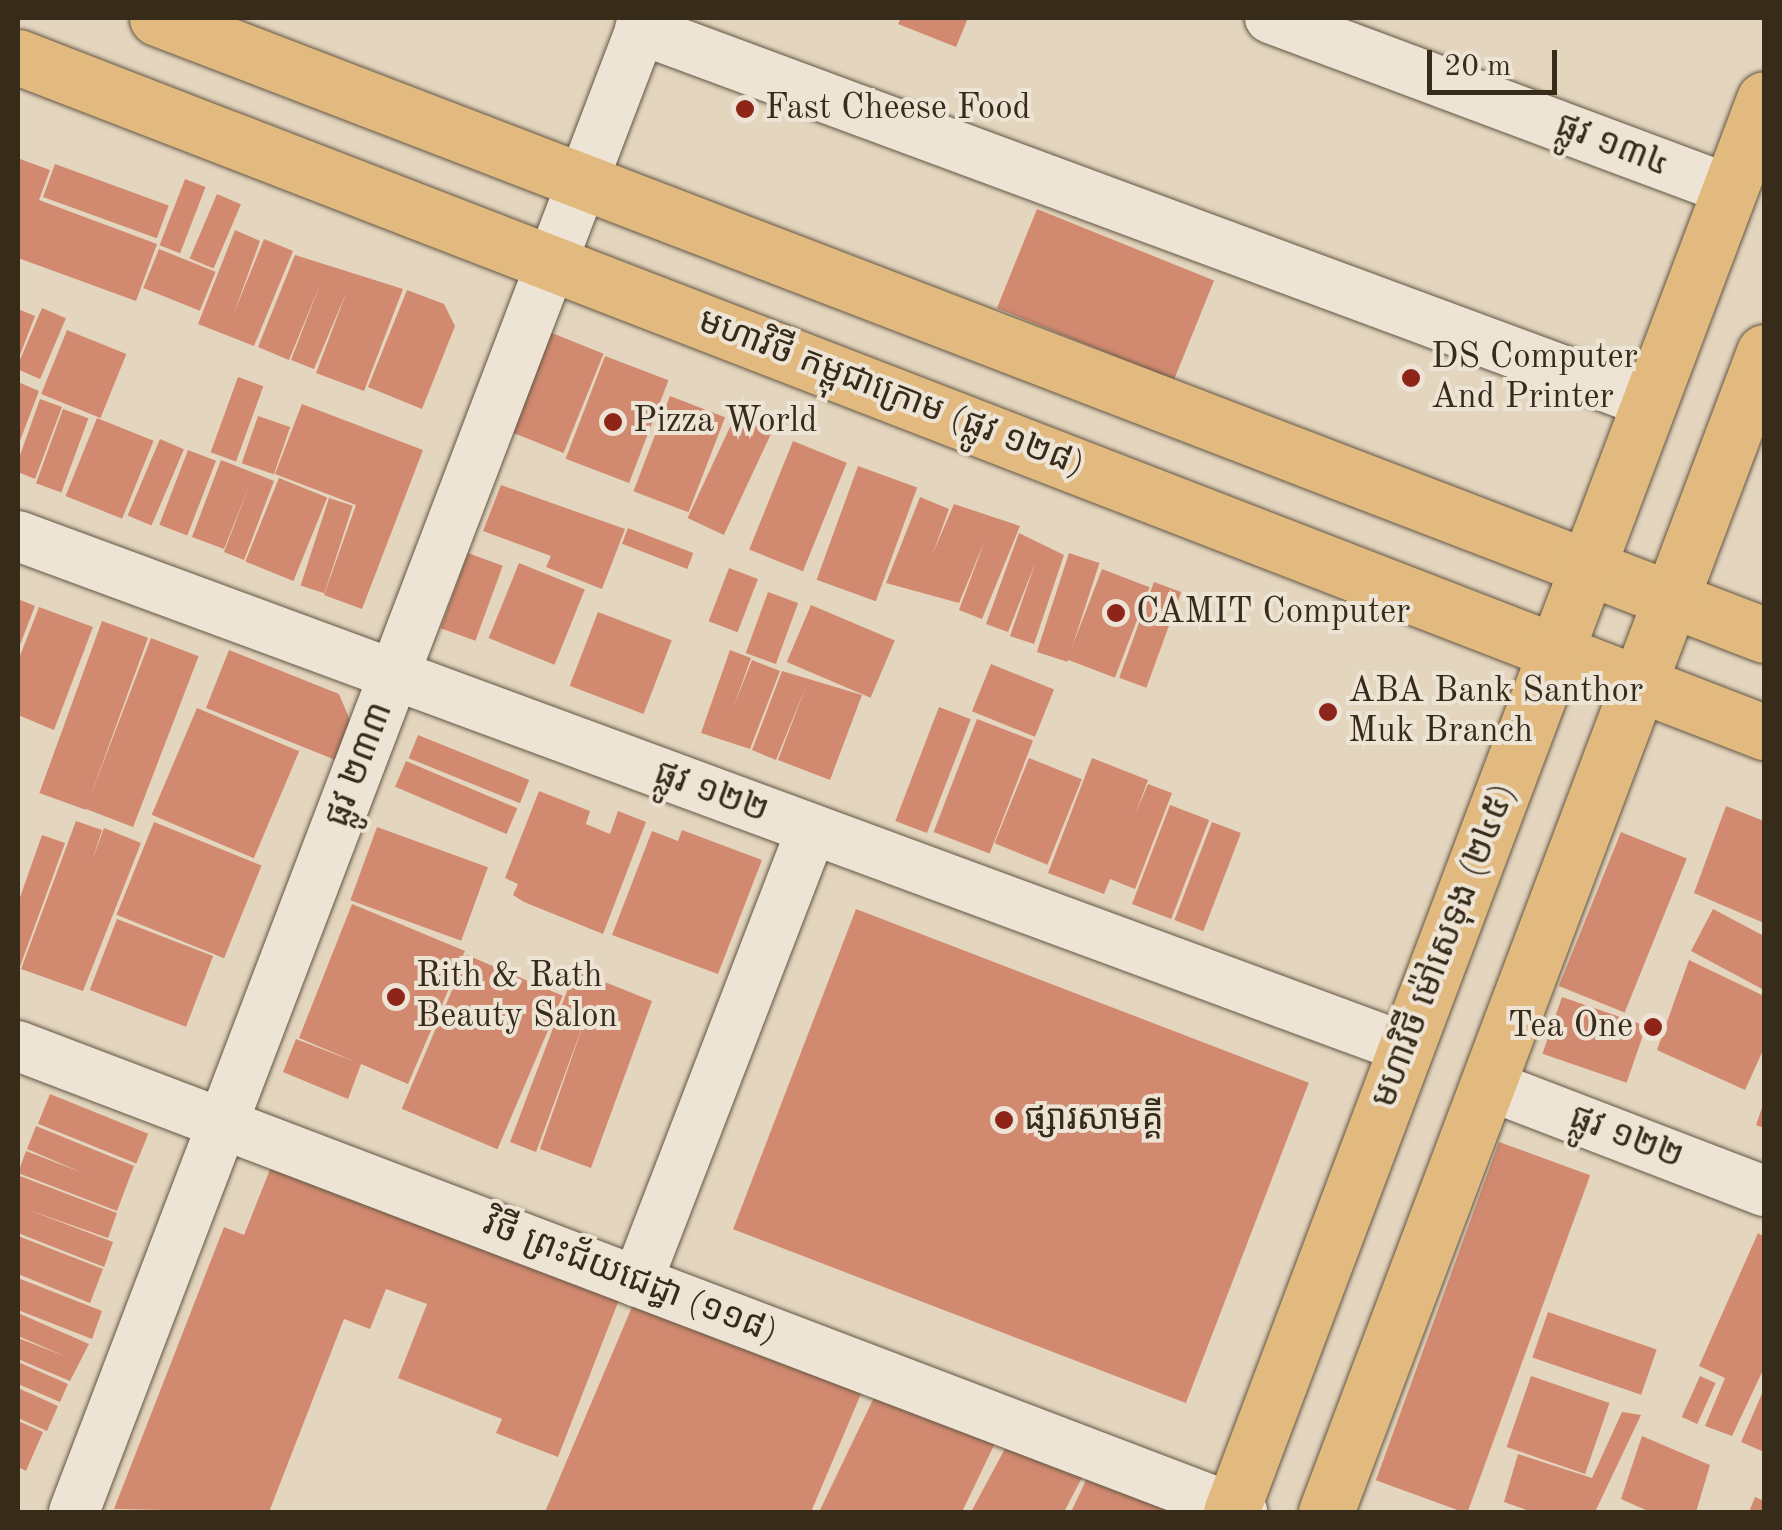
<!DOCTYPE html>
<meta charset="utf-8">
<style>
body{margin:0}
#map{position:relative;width:1782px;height:1530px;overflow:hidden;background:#e4d5be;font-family:"Old Standard TT","Noto Sans Khmer",serif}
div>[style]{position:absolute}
.building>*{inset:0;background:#d18a70;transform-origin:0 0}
.roads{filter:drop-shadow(0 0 2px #625643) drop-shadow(0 0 2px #625643)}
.minor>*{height:50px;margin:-25px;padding:0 25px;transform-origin:25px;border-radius:25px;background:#ede4d5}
.major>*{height:55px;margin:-27.5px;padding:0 27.5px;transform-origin:27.5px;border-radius:27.5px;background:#e2ba7f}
.dots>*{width:28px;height:28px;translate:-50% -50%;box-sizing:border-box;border:5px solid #ede4d5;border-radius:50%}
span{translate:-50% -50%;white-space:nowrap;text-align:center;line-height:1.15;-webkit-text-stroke:8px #ede4d5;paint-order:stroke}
.poi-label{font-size:35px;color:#372b1a}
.left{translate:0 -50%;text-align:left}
.right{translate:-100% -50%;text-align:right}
.street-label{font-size:35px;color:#372b1a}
.frame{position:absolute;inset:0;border:20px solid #372b1a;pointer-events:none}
.scale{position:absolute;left:1427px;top:50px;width:130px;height:45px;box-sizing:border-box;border:5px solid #372b1a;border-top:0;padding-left:12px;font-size:30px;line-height:35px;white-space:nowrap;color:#372b1a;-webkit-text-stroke:8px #ede4d5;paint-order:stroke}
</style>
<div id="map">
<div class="building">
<div style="clip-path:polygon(901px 18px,968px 18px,956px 47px,898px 24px)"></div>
<div style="clip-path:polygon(20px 159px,50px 170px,39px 200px,157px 244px,136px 301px,18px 258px)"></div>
<div style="left:55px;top:164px;width:121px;height:35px;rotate:20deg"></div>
<div style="left:185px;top:179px;width:22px;height:71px;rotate:21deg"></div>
<div style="left:217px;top:194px;width:26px;height:70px;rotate:23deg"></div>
<div style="left:1037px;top:209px;width:191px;height:107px;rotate:22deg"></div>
<div style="clip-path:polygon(235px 230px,260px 241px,234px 313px,264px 239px,293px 251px,254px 346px,198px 324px)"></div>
<div style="left:159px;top:249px;width:61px;height:42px;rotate:22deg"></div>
<div style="clip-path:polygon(295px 255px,403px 289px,364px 391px,316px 373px,347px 291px,314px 369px,291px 360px,321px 282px,289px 360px,258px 347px)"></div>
<div style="clip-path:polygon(407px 290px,444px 304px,455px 326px,422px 409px,368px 387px)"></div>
<div style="left:42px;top:308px;width:26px;height:66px;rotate:23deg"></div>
<div style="clip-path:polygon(18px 309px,35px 316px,18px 360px)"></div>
<div style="left:67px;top:330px;width:64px;height:69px;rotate:22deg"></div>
<div style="left:547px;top:331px;width:61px;height:107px;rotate:22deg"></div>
<div style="left:605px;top:356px;width:68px;height:110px;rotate:21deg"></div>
<div style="left:238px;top:377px;width:27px;height:80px;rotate:20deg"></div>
<div style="clip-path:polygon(18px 382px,39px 391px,18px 446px)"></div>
<div style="left:670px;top:396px;width:59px;height:102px;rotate:21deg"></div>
<div style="clip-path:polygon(40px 399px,62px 407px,35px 479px,18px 472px,18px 461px)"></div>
<div style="clip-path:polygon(302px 404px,423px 450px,362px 609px,324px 595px,356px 505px,275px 474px)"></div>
<div style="left:63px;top:409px;width:27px;height:79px;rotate:20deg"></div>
<div style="left:737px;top:412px;width:40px;height:117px;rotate:25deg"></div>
<div style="left:258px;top:416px;width:34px;height:50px;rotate:19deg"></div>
<div style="left:97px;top:418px;width:61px;height:84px;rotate:22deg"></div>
<div style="left:160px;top:439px;width:26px;height:83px;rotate:23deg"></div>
<div style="left:793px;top:441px;width:58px;height:117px;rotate:22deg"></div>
<div style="left:188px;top:450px;width:30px;height:80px;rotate:21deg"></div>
<div style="clip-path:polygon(221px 460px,274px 481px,244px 560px,224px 552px,251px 481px,224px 549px,192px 537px)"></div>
<div style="left:858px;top:466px;width:63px;height:121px;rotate:20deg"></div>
<div style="left:279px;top:478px;width:52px;height:90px;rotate:22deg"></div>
<div style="clip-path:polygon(501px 485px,625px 529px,602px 589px,546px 567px,551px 556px,483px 531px)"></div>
<div style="clip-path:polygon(920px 497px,949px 509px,933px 553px,954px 504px,1020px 526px,982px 619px,959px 610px,985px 540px,959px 603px,886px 583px)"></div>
<div style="left:329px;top:498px;width:25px;height:92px;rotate:18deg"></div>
<div style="left:628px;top:528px;width:70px;height:17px;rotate:21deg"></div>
<div style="clip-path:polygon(1019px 533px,1064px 555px,1034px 644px,1010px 636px,1036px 561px,1008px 632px,986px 624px)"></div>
<div style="left:468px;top:553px;width:37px;height:80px;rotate:20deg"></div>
<div style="left:1069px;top:553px;width:32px;height:104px;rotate:18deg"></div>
<div style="left:519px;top:563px;width:71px;height:81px;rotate:22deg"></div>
<div style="left:729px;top:568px;width:31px;height:57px;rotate:21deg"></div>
<div style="left:1102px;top:569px;width:51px;height:97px;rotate:21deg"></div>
<div style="left:1154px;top:582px;width:29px;height:102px;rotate:20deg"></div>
<div style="left:768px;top:592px;width:32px;height:65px;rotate:20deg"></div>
<div style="clip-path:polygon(18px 599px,35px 606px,18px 650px)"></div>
<div style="left:811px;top:605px;width:91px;height:62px;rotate:23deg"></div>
<div style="clip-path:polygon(39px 607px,93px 627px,54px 730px,18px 715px,18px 661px)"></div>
<div style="left:598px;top:612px;width:79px;height:79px;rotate:21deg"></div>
<div style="left:102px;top:621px;width:49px;height:183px;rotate:20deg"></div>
<div style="left:151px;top:638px;width:51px;height:183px;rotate:21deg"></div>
<div style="clip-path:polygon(229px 650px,339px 694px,355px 732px,343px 763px,206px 708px)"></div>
<div style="clip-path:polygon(730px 650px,751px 658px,733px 708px,752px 660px,780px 671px,750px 749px,701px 733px)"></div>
<div style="left:991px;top:664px;width:68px;height:51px;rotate:22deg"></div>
<div style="clip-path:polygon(782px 671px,862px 695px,830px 780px,778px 760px,806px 686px,776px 760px,752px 750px)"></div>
<div style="left:939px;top:707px;width:34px;height:122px;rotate:21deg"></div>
<div style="left:197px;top:708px;width:111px;height:116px;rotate:23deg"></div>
<div style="left:977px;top:719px;width:60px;height:121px;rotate:21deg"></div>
<div style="left:418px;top:735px;width:120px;height:25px;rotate:22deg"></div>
<div style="left:1029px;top:758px;width:57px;height:92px;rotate:22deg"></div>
<div style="clip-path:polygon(1092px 758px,1148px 780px,1135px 815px,1148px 784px,1172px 793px,1135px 889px,1110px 879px,1104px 894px,1048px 873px)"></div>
<div style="left:406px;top:761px;width:121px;height:28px;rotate:23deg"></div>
<div style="clip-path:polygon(539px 791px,590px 811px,586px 824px,610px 834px,618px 811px,646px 822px,603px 934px,524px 902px,513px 895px,518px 884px,505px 878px)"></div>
<div style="left:1170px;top:805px;width:42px;height:106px;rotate:21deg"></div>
<div style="clip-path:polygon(1726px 806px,1764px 821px,1764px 923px,1694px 893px)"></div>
<div style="clip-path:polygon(76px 821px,102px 830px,92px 861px,104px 828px,141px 843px,83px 991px,21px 969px)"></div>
<div style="left:154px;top:822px;width:116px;height:100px;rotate:22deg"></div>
<div style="left:1212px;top:822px;width:31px;height:105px;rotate:21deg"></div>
<div style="left:377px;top:827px;width:118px;height:78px;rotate:20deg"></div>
<div style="clip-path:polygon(682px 830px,762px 860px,718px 974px,612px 935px,652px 831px,678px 841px)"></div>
<div style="left:1621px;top:832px;width:71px;height:166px;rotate:22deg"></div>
<div style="clip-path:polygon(42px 835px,65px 843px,18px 972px,18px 903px)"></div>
<div style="clip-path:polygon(352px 904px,465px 951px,408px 1084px,361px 1064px,348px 1099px,283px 1072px,296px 1039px,358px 1063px,299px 1038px)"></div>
<div style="left:856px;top:909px;width:485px;height:343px;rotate:21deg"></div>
<div style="clip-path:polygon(1713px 909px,1764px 936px,1764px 990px,1691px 951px)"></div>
<div style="left:117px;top:919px;width:103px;height:76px;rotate:21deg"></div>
<div style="left:467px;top:955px;width:104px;height:167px;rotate:23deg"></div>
<div style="clip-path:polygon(1689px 960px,1764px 996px,1764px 1048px,1745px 1090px,1657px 1050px)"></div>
<div style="clip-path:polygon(575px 970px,652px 1001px,591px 1168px,540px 1149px,587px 1014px,536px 1152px,510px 1142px)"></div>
<div style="left:1562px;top:997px;width:89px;height:60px;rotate:19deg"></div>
<div style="left:50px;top:1094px;width:106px;height:32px;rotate:22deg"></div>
<div style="clip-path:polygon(1764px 1102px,1764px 1128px,1756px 1125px)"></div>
<div style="clip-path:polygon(36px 1126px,134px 1166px,117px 1211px,18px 1173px,26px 1151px,83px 1173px,27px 1149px)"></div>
<div style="left:1499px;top:1142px;width:97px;height:360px;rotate:20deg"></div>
<div style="clip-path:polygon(275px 1157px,622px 1292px,558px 1457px,496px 1433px,502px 1419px,398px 1378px,427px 1304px,386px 1289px,370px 1329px,344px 1319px,269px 1512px,114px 1509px,224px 1227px,244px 1235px)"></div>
<div style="clip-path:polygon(20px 1176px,117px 1213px,108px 1238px,26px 1209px,113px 1242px,104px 1267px,18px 1233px)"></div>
<div style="clip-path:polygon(1758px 1233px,1764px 1237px,1764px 1368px,1732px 1436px,1705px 1426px,1725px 1378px,1699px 1366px)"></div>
<div style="clip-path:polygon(18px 1236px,103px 1269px,90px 1303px,18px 1274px)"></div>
<div style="clip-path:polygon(18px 1278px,102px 1311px,92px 1339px,18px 1310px)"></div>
<div style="clip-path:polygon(640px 1288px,866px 1382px,811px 1512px,545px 1512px)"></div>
<div style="left:1548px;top:1312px;width:115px;height:48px;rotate:19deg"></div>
<div style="clip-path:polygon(18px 1313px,89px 1344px,70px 1381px,18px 1359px,18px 1338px,67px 1357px,18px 1336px)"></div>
<div style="clip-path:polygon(18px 1362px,68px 1384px,60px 1402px,18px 1384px)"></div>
<div style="left:1531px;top:1376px;width:83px;height:75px;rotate:19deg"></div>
<div style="left:1700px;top:1376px;width:17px;height:45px;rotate:24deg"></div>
<div style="clip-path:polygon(880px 1385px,996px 1441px,962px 1512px,819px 1512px)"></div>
<div style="clip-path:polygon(18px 1388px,58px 1406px,47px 1431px,18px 1418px)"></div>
<div style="clip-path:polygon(1764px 1389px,1764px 1452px,1741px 1442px)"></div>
<div style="clip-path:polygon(1622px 1412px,1641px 1415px,1595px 1512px,1532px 1512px,1504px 1502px,1518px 1454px,1592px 1478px)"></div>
<div style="clip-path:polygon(18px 1421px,43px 1432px,26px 1471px,18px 1467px)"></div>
<div style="clip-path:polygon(1015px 1430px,1087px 1468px,1064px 1512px,971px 1512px)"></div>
<div style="clip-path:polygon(1642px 1436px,1710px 1465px,1696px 1512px,1650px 1512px,1621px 1499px)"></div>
<div style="clip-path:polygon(1096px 1459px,1211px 1512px,1071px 1512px)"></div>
<div style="clip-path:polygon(1755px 1497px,1764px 1501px,1764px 1512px,1749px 1512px)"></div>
</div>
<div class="roads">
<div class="minor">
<div style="left:1270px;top:18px;width:491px;rotate:20.5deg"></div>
<div style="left:640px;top:29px;width:1077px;rotate:20.32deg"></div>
<div style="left:18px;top:536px;width:1479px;rotate:20.25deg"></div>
<div style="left:18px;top:1046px;width:1310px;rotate:20.84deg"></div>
<div style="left:1488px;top:1085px;width:296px;rotate:21deg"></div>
<div style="left:637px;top:1282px;width:484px;rotate:-68.9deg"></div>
<div style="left:74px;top:1512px;width:1599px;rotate:-69.08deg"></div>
</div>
<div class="major">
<div style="left:157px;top:18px;width:1721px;rotate:21deg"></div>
<div style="left:18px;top:57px;width:1872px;rotate:21.14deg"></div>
<div style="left:1231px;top:1512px;width:1510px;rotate:-69.33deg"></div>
<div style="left:1326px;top:1512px;width:1240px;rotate:-69.31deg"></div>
</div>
</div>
<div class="dots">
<div style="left:745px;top:109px;background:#8f2418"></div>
<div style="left:1411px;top:378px;background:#8f2418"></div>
<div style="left:613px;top:422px;background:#8f2418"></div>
<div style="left:1116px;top:613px;background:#8f2418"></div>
<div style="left:1328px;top:712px;background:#8f2418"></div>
<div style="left:396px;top:997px;background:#8f2418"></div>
<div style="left:1653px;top:1027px;background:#8f2418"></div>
<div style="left:1004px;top:1120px;background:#8f2418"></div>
</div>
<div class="poi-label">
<span class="left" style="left:765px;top:109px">Fast Cheese Food</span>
<span class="left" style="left:1431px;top:378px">DS Computer<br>And Printer</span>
<span class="left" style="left:633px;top:422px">Pizza World</span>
<span class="left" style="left:1136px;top:613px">CAMIT Computer</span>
<span class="left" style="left:1348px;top:712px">ABA Bank Santhor<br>Muk Branch</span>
<span class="left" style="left:416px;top:997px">Rith &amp; Rath<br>Beauty Salon</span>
<span class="right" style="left:1633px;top:1027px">Tea One</span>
<span class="left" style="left:1024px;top:1120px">ផ្សារសាមគ្គី</span>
</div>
<div class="street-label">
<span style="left:1612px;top:146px;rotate:21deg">ផ្លូវ ១៣៤</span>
<span style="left:891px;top:394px;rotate:21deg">មហាវិថី កម្ពុជាក្រោម (ផ្លូវ ១២៨)</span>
<span style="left:360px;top:765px;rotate:-69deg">ផ្លូវ ២៣៣</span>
<span style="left:711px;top:793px;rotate:20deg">ផ្លូវ ១២២</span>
<span style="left:1445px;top:946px;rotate:-69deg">មហាវិថី ម៉ៅសេទុង (២៤៥)</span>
<span style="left:1626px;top:1138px;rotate:21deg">ផ្លូវ ១២២</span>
<span style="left:630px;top:1279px;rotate:21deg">វិថី ព្រះជ័យជេដ្ធា (១១៨)</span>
</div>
<div class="frame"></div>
<div class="scale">20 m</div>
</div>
